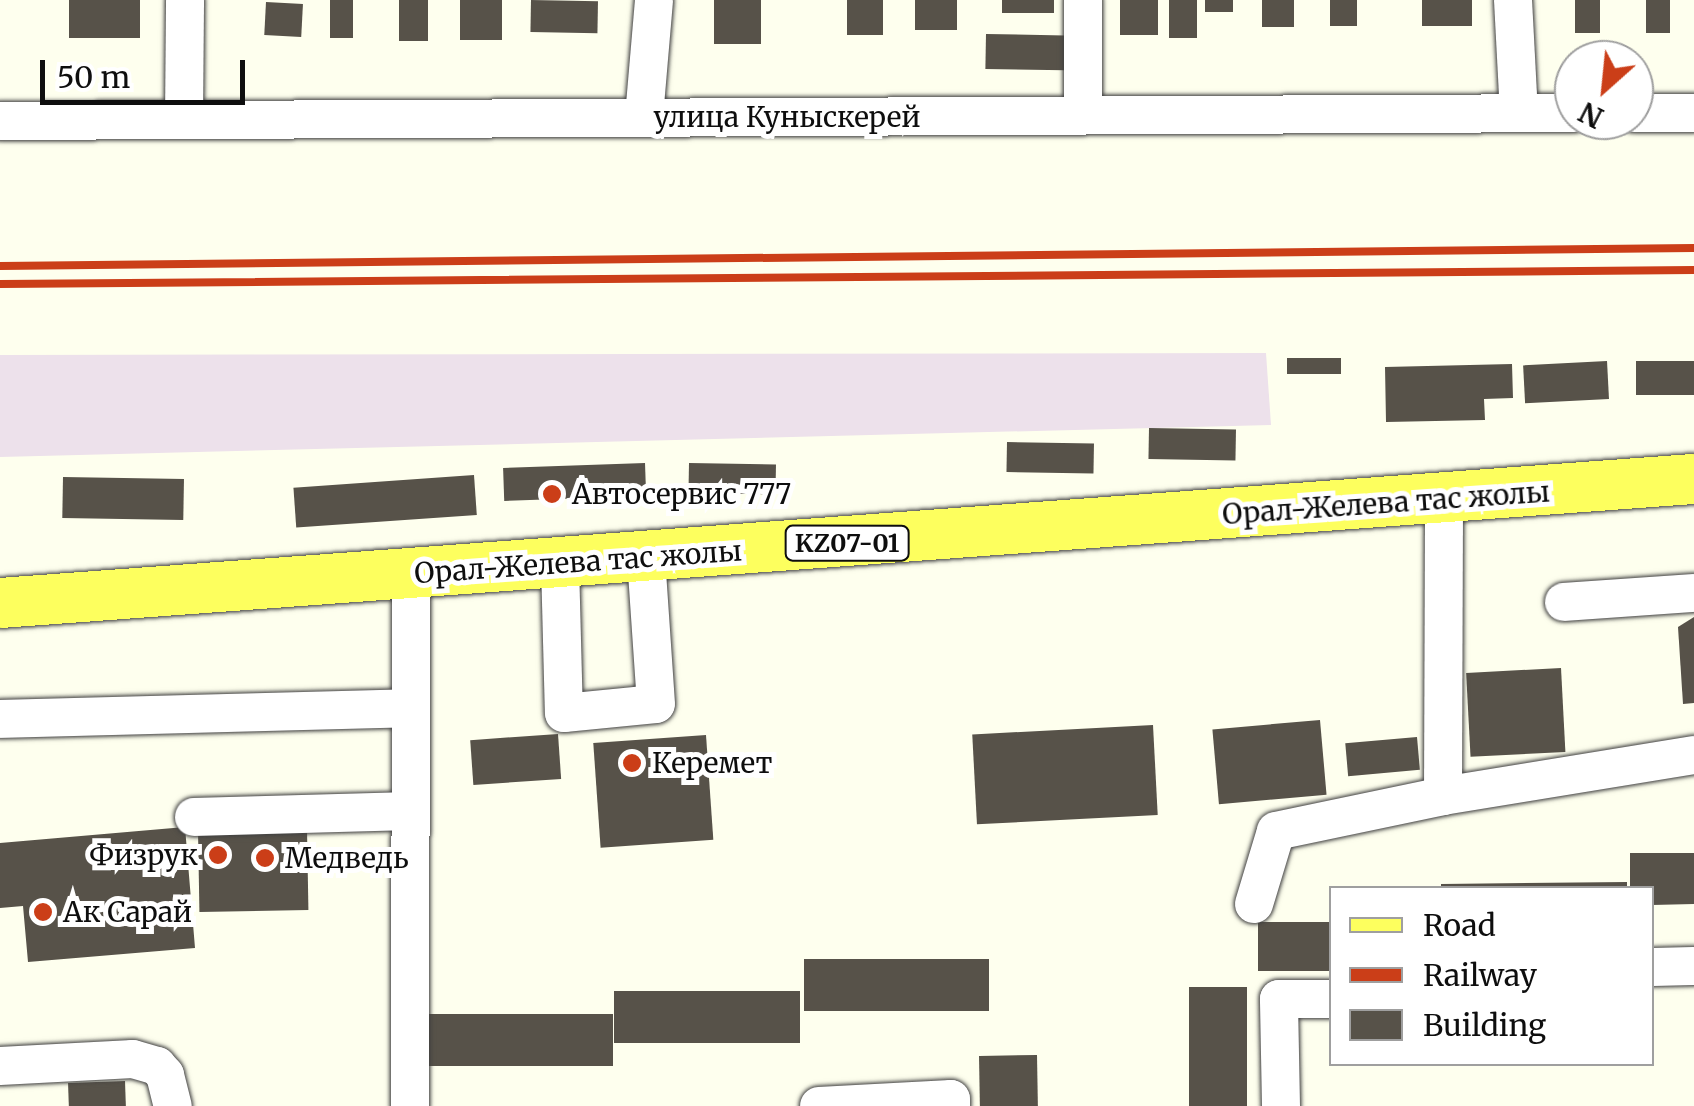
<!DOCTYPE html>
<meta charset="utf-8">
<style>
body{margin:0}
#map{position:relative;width:1694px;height:1106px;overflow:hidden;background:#feffee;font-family:Merriweather,serif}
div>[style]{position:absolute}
.industrial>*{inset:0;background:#ede1eb}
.building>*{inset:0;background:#575249;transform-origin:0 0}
.roads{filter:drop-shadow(0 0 2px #414141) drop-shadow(0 0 2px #414141)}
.minor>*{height:38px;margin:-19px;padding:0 19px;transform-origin:19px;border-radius:19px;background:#fff}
.major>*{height:50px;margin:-25px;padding:0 25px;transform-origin:25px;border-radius:25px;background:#fdff5e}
.rail>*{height:8px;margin:-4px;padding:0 4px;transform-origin:4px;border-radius:4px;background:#cb3e18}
.dots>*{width:28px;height:28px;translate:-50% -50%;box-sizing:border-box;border:5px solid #fff;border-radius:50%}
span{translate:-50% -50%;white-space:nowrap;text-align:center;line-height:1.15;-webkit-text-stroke:10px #fff;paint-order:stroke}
.shield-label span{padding:2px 8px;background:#fff;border:2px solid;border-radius:8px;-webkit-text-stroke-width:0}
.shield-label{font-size:25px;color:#0e0e0e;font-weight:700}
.street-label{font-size:28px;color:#0e0e0e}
.poi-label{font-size:28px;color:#0e0e0e}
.left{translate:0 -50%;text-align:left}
.right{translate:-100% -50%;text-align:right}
.legend{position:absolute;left:1329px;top:886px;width:325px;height:180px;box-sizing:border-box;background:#fff;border:2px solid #9f9f9f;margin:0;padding:12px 18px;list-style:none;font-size:30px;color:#0e0e0e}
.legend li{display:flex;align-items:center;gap:20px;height:50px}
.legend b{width:50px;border:2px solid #9f9f9f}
.north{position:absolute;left:1554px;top:40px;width:100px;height:100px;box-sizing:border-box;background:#fff;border:2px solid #9f9f9f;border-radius:50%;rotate:207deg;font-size:28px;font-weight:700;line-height:40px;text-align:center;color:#0e0e0e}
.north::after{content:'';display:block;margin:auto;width:35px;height:45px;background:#cb3e18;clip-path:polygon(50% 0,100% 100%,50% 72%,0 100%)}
.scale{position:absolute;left:40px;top:60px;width:205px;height:45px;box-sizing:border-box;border:5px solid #0e0e0e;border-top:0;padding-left:12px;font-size:30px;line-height:35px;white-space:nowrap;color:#0e0e0e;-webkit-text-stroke:8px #fff;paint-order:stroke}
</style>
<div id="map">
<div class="industrial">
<div style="clip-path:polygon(1266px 353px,1271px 425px,0 457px,0 355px)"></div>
</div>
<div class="building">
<div style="left:69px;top:0;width:71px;height:38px"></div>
<div style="left:330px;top:0;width:23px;height:38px"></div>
<div style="left:399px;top:0;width:29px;height:41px"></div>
<div style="left:460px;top:0;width:42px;height:40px"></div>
<div style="left:531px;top:0;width:67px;height:32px;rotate:1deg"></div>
<div style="left:714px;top:0;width:47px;height:44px"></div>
<div style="left:847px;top:0;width:36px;height:35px"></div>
<div style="left:915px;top:0;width:42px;height:30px"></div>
<div style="left:1002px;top:0;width:52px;height:13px"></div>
<div style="left:1120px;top:0;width:38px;height:35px"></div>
<div style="left:1169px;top:0;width:28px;height:38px"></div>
<div style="left:1205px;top:0;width:28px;height:12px"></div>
<div style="left:1262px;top:0;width:32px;height:27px"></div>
<div style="left:1330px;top:0;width:27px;height:26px"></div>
<div style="left:1422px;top:0;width:50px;height:26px"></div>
<div style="left:1575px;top:0;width:25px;height:33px"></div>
<div style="left:1646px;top:0;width:24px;height:33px"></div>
<div style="left:266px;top:2px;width:37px;height:33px;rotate:3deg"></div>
<div style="left:986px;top:34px;width:79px;height:35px;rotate:1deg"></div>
<div style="left:1287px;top:358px;width:54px;height:16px"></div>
<div style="left:1607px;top:361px;width:38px;height:84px;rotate:87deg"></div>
<div style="left:1694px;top:361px;width:34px;height:58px;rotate:90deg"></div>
<div style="clip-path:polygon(1512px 364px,1513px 398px,1484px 399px,1485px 420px,1386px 422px,1385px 367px)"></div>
<div style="left:1149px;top:428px;width:87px;height:31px;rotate:1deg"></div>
<div style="left:1007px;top:442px;width:87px;height:30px;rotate:1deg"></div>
<div style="left:645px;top:463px;width:33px;height:142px;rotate:88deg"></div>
<div style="left:689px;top:463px;width:87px;height:30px;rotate:1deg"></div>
<div style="left:474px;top:475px;width:40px;height:181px;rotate:86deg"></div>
<div style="left:63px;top:477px;width:121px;height:41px;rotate:1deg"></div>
<div style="clip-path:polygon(1694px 617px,1694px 703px,1683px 704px,1678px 627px)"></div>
<div style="left:1561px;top:668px;width:84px;height:95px;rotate:87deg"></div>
<div style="left:1320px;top:720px;width:75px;height:108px;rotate:85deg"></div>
<div style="left:1153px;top:725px;width:90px;height:181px;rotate:87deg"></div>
<div style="left:558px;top:734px;width:45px;height:88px;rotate:86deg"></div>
<div style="left:706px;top:735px;width:105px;height:113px;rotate:86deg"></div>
<div style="left:1417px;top:737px;width:33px;height:72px;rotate:85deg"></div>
<div style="clip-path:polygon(185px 827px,195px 948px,28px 962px,23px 906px,0 908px,0 843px)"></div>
<div style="left:307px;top:829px;width:81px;height:109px;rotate:89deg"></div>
<div style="clip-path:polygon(1630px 853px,1694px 853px,1694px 904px,1652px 905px,1652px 888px,1630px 888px)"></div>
<div style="clip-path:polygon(1627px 882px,1627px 888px,1441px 888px,1441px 884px)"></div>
<div style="left:1332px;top:922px;width:49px;height:74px;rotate:90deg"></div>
<div style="left:989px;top:959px;width:52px;height:185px;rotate:90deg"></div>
<div style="left:1189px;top:987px;width:58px;height:119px"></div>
<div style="left:800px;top:991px;width:52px;height:186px;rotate:90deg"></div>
<div style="left:613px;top:1014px;width:52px;height:186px;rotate:90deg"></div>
<div style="left:1037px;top:1055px;width:51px;height:58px;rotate:89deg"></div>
<div style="left:125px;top:1081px;width:25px;height:57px;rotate:88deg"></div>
</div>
<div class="roads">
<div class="minor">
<div style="left:1513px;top:0;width:113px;rotate:87deg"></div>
<div style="left:1634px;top:113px;width:60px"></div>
<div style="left:1083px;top:115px;width:115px;rotate:-90deg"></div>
<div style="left:644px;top:117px;width:117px;rotate:-85.1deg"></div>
<div style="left:184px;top:119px;width:119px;rotate:-89.5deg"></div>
<div style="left:0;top:121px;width:1574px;rotate:-0.29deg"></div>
<div style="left:560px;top:564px;width:149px;rotate:88.5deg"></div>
<div style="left:564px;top:713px;width:92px;rotate:-5.6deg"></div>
<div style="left:656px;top:704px;width:146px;rotate:-93.9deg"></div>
<div style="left:1564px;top:602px;width:130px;rotate:-4deg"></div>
<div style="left:0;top:719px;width:409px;rotate:-1.5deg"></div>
<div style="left:1443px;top:796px;width:297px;rotate:-89.8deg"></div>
<div style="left:194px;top:817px;width:216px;rotate:-1.6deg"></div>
<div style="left:1254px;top:904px;width:76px;rotate:-73.2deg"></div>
<div style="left:1276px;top:831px;width:171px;rotate:-11.8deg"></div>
<div style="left:1443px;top:796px;width:254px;rotate:-9.3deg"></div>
<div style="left:1652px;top:967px;width:42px;rotate:-1.4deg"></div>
<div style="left:0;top:1066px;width:133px;rotate:-3deg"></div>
<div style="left:133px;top:1059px;width:25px;rotate:16deg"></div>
<div style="left:157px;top:1066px;width:12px;rotate:48deg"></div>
<div style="left:165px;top:1075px;width:32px;rotate:76deg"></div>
<div style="left:410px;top:1106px;width:532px;rotate:-89.89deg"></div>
<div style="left:819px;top:1106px;width:132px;rotate:-3deg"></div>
<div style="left:951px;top:1099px;width:7px;rotate:90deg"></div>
<div style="left:1281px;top:1106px;width:107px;rotate:-91.1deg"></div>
<div style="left:1279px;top:999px;width:53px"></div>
</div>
<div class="major">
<div style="left:0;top:603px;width:1699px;rotate:-4.19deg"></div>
</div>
</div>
<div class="rail">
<div style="left:0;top:266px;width:1694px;rotate:-0.61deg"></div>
<div style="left:0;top:284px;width:1694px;rotate:-0.47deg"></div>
</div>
<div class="dots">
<div style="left:552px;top:494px;background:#cb3e18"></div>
<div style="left:632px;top:763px;background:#cb3e18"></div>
<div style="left:218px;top:855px;background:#cb3e18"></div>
<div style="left:265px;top:858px;background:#cb3e18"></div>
<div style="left:43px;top:912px;background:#cb3e18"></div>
</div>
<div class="shield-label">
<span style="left:847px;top:543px">KZ07-01</span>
</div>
<div class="street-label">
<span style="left:787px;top:117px">улица Куныскерей</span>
<span style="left:1386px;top:503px;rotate:-4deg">Орал-Желева тас жолы</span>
<span style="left:578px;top:562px;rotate:-4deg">Орал-Желева тас жолы</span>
</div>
<div class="poi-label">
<span class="left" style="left:572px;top:494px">Автосервис 777</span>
<span class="left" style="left:652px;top:763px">Керемет</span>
<span class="right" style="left:198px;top:855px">Физрук</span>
<span class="left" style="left:285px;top:858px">Медведь</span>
<span class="left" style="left:63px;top:912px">Ак Сарай</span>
</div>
<ul class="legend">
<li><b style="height:12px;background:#fdff5e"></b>Road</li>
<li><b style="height:12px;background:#cb3e18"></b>Railway</li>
<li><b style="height:28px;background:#575249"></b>Building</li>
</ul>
<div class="north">N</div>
<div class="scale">50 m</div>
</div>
